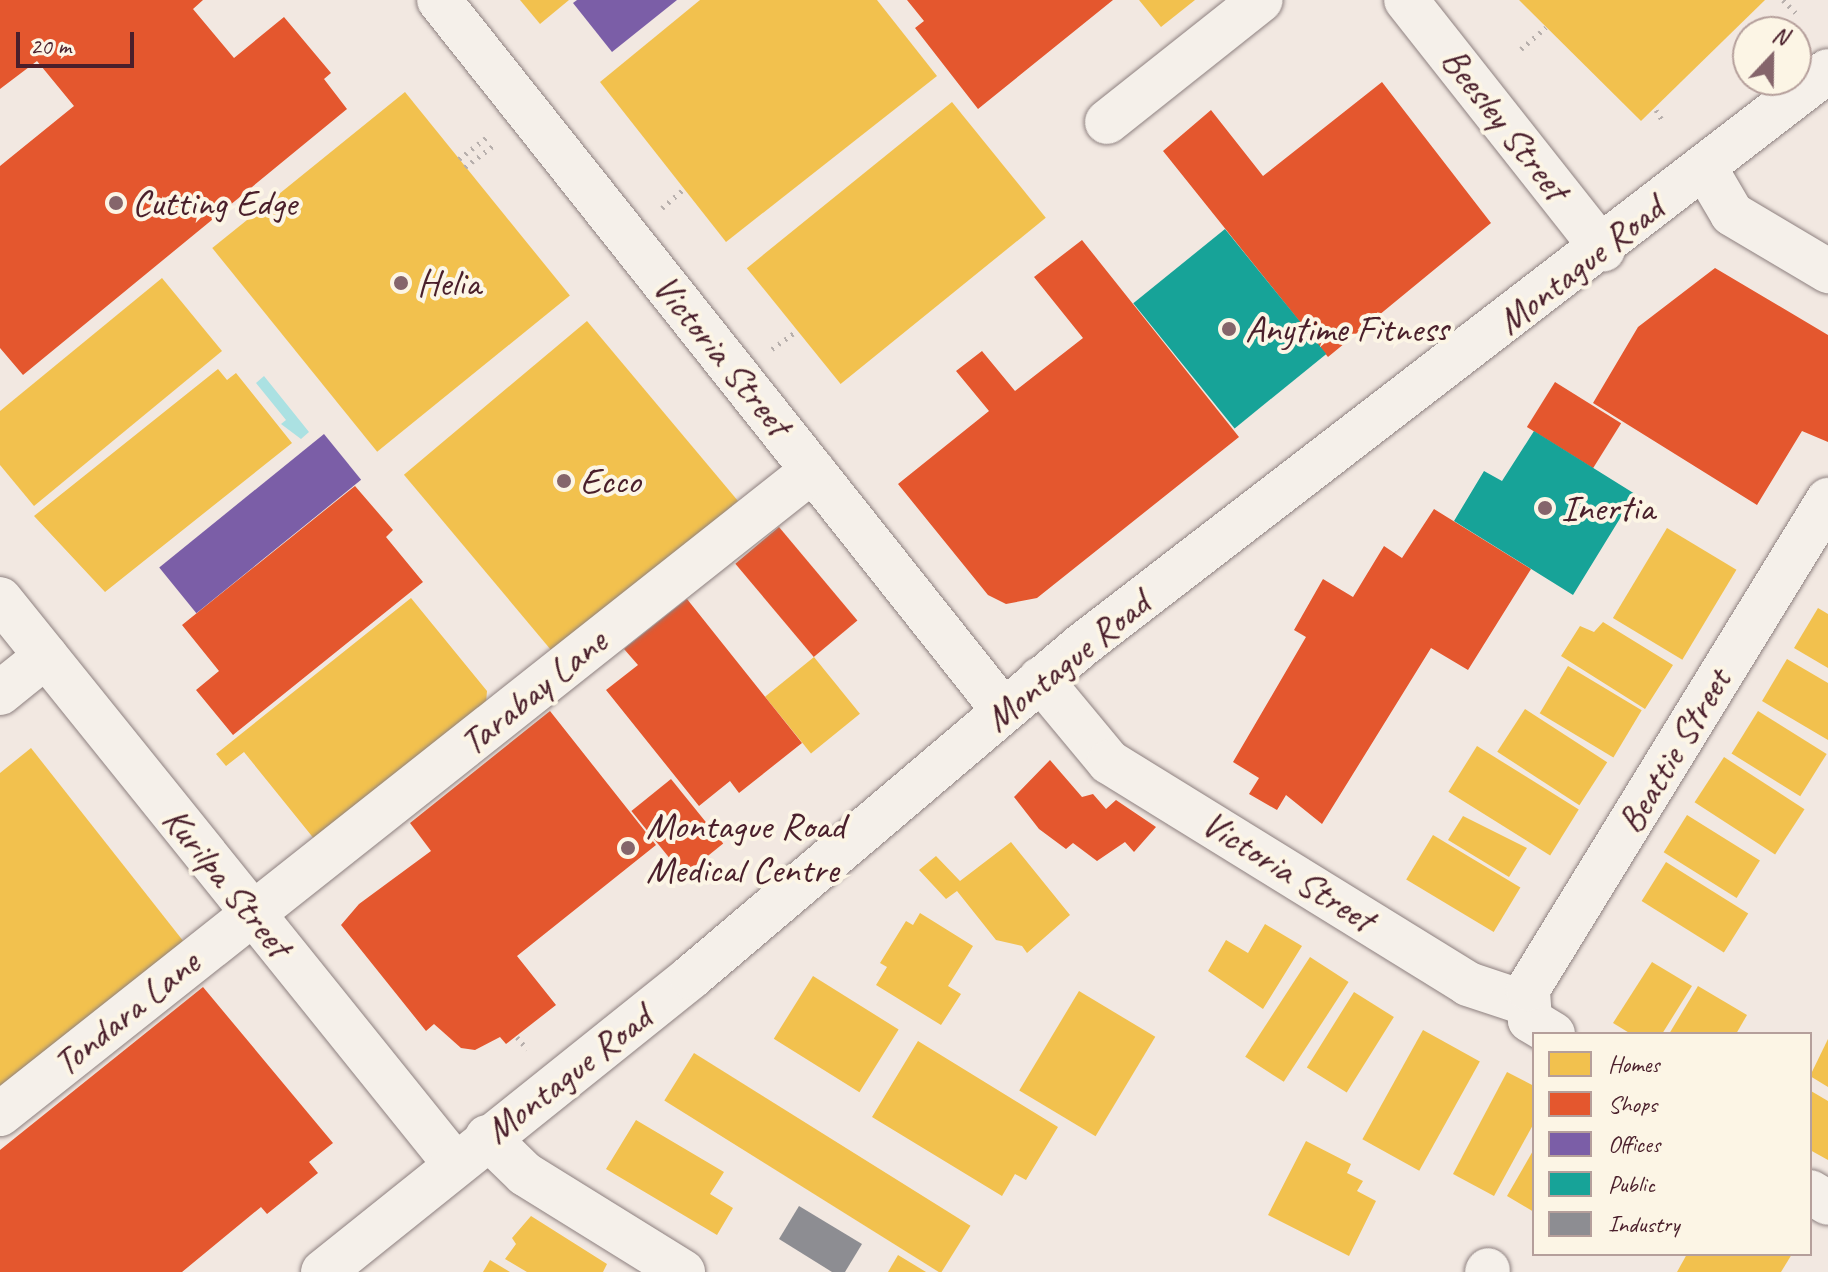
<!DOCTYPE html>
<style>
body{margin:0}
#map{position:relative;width:1828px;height:1272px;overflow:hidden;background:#f2e8e1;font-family:Caveat,sans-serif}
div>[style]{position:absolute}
.water>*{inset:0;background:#abe1e2}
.homes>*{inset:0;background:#f2c14e;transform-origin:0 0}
.shops>*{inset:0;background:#e4572e;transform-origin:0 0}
.offices>*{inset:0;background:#7b5ea7;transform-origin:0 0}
.public>*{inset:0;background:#17a398;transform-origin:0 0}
.industry>*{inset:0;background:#8d8d92}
.path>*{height:5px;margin-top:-2.5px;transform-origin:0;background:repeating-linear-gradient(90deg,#b7afac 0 2px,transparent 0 8px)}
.roads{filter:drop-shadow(0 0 2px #8e8180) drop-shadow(0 0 2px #8e8180)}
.minor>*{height:44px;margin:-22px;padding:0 22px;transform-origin:22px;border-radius:22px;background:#f5f0ea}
.dots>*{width:22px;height:22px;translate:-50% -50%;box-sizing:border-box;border:4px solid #fcf5e5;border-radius:50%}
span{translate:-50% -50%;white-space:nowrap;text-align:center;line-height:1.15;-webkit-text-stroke:8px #fcf5e5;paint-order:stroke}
.street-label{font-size:38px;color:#4a1f2b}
.poi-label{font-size:38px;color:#4a1f2b}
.left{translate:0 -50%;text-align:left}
.legend{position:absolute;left:1532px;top:1032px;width:280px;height:224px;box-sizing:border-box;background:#fcf5e5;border:2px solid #b59f9b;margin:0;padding:10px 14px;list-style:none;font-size:24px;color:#4a1f2b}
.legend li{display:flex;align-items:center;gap:16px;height:40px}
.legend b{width:40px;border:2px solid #b59f9b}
.north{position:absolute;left:1732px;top:16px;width:80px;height:80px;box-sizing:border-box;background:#fcf5e5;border:2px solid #b59f9b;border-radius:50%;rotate:22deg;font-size:22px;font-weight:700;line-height:32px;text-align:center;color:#4a1f2b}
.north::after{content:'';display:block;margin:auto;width:28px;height:36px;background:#85656b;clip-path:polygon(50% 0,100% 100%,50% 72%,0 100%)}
.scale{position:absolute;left:16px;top:32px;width:118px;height:36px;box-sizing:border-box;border:4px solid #4a1f2b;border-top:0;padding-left:10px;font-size:24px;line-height:28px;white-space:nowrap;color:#4a1f2b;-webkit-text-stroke:6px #fcf5e5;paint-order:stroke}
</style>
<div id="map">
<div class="water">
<div style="clip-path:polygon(264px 376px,309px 432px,301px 439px,281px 424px,286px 420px,256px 383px)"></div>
</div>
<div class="homes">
<div style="clip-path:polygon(520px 0,569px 0,540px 24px)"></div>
<div style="clip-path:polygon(700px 0,877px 0,937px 76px,726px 242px,600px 82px)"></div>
<div style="clip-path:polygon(1139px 0,1195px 0,1161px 27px)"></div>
<div style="clip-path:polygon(1519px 0,1765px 0,1641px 121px)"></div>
<div style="left:405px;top:92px;width:262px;height:248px;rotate:51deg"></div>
<div style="left:952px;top:102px;width:149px;height:264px;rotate:51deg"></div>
<div style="clip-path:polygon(162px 278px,222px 351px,34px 506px,0 465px,0 411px)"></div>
<div style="left:587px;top:321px;width:235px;height:239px;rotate:50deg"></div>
<div style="clip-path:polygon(218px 369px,227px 380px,236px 373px,292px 443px,105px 592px,34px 516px)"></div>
<div style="left:1667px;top:528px;width:81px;height:105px;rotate:31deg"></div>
<div style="clip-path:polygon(411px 598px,487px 691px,486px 703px,315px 840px,244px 752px,226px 766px,216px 754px)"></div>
<div style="clip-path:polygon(1818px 608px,1828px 614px,1828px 668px,1794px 648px)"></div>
<div style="clip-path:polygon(1603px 622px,1673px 665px,1645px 709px,1561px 656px,1580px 626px,1594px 632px)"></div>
<div style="left:814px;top:657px;width:73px;height:63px;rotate:51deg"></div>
<div style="clip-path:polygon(1787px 659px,1828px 683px,1828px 740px,1762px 701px)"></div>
<div style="left:1568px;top:666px;width:86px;height:55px;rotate:31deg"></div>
<div style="left:1525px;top:709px;width:98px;height:51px;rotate:33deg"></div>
<div style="left:1758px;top:711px;width:81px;height:50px;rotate:32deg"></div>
<div style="left:1477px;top:746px;width:120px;height:54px;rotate:32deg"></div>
<div style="clip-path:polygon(31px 748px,184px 942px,0 1089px,0 773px)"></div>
<div style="left:1724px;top:757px;width:96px;height:54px;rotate:33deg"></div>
<div style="left:1687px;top:815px;width:86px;height:44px;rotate:32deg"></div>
<div style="clip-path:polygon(1463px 816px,1527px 848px,1509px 877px,1448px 840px)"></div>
<div style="left:1433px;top:835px;width:102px;height:52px;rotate:31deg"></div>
<div style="clip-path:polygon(1011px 842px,1070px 915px,1027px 953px,1022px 946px,996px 940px,957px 891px,946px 899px,919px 870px,936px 856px,960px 881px)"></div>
<div style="left:1666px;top:862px;width:97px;height:46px;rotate:32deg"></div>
<div style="clip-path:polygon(920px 913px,973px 946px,948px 986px,961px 994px,941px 1025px,876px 985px,887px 967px,880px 963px,906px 921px,913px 925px)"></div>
<div style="clip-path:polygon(1265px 924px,1302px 946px,1263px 1009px,1208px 971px,1226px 940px,1248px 953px)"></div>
<div style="left:1310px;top:957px;width:46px;height:119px;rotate:33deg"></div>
<div style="clip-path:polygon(1652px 962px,1692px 986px,1662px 1034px,1631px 1034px,1613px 1023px)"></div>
<div style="left:813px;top:976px;width:101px;height:74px;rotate:32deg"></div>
<div style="clip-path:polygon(1698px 986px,1747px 1015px,1736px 1034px,1669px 1034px)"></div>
<div style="left:1079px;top:991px;width:89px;height:116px;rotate:31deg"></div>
<div style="left:1354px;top:992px;width:47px;height:89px;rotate:32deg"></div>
<div style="left:1423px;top:1030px;width:65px;height:125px;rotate:29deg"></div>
<div style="clip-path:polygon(1828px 1039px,1828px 1087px,1810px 1076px)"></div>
<div style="clip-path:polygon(918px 1041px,1058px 1127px,1026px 1180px,1015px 1174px,1002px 1196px,872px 1117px)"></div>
<div style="left:694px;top:1053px;width:326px;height:56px;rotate:32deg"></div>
<div style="clip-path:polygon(1507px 1072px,1534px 1086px,1534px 1123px,1494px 1196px,1453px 1174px)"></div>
<div style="clip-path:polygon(1811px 1091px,1828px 1101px,1828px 1160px,1810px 1150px)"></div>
<div style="clip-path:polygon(636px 1120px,724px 1172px,710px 1194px,733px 1208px,717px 1235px,606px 1169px)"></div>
<div style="clip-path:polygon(1306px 1141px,1351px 1164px,1347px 1173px,1363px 1181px,1357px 1191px,1376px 1201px,1349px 1256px,1268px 1215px)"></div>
<div style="clip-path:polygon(1534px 1149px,1534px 1212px,1507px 1196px)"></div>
<div style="clip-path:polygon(531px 1216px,607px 1264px,603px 1272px,527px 1272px,505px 1259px,516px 1244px,512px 1238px)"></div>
<div style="clip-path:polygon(1687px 1254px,1792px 1254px,1781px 1272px,1677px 1272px)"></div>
<div style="clip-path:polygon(898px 1255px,926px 1272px,888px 1272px)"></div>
<div style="clip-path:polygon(490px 1260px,510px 1272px,483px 1272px)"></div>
</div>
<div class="shops">
<div style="clip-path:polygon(0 0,203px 0,193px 9px,234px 58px,284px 17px,331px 73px,324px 79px,347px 109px,23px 375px,0 348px,0 166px,74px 106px,37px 61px,0 89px)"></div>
<div style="clip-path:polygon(907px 0,1113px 0,978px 109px,915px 28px,924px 21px)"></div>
<div style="clip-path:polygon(1382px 82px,1491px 223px,1328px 357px,1163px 151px,1211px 110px,1263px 176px)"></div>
<div style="clip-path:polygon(1082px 240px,1239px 437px,1037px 598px,1006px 604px,988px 595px,898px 484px,989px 411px,956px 371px,982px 351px,1015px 391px,1083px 338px,1034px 277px)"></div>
<div style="clip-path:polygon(1715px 268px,1828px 335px,1828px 442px,1802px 431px,1757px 505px,1593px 403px,1638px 327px)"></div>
<div style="left:1555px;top:382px;width:78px;height:53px;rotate:32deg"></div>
<div style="clip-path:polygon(355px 486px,393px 530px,386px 537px,423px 582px,233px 735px,196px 690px,219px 671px,182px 625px)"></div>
<div style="clip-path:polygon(1434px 509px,1531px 569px,1468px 670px,1431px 648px,1322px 824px,1286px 795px,1277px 810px,1249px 794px,1259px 778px,1233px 762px,1306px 637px,1294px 630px,1323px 579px,1353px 597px,1384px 546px,1402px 558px)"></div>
<div style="left:779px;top:527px;width:122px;height:57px;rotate:50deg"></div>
<div style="clip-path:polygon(687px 599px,802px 743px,739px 793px,730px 781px,699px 806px,606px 690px,638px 665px,624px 649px)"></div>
<div style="clip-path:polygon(550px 711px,656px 845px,517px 956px,556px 1005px,506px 1044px,500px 1037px,475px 1050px,461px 1048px,434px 1024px,426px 1031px,341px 925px,359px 904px,431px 851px,410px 823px)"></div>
<div style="clip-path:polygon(1050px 760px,1082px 797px,1093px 794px,1106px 809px,1116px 800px,1156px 827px,1134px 852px,1125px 842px,1097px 861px,1073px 843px,1066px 849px,1039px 829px,1014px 797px)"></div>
<div style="left:671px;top:779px;width:83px;height:51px;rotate:51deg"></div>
<div style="clip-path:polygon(203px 987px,333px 1143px,309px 1162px,318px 1173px,267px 1214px,261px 1207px,182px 1272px,0 1272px,0 1150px)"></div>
</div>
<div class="offices">
<div style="clip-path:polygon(577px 0,677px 0,612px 52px,573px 3px)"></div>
<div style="left:324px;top:434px;width:59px;height:212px;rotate:51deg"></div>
</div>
<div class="public">
<div style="left:1225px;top:229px;width:161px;height:118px;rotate:51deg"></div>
<div style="clip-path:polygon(1534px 431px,1635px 494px,1573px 595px,1454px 521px,1484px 471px,1502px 481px)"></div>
</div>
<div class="industry">
<div style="clip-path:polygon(799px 1206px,862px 1244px,845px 1272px,832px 1272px,779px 1239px)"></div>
</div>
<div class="path">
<div style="left:1783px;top:0;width:23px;rotate:45deg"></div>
<div style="left:1521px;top:49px;width:33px;rotate:-41deg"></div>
<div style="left:1656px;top:110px;width:15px;rotate:58deg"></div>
<div style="left:459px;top:159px;width:36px;rotate:-38deg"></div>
<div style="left:465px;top:167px;width:35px;rotate:-37deg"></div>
<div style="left:662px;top:208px;width:29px;rotate:-41deg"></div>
<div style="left:772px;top:349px;width:31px;rotate:-36deg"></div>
<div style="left:517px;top:1037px;width:16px;rotate:50deg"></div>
</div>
<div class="roads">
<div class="minor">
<div style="left:439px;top:0;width:908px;rotate:51.53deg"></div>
<div style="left:1406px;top:0;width:318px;rotate:51.7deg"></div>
<div style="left:1107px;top:122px;width:196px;rotate:-38.4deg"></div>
<div style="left:1705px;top:168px;width:53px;rotate:59.6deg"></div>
<div style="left:1732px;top:214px;width:112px;rotate:30.7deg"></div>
<div style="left:0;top:599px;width:725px;rotate:51.16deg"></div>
<div style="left:1040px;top:679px;width:108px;rotate:50.3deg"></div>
<div style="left:1109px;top:762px;width:422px;rotate:31.7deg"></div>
<div style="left:1468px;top:984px;width:63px;rotate:18.4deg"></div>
<div style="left:0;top:693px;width:59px;rotate:-38.8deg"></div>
<div style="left:1553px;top:1034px;width:27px;rotate:-149deg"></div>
<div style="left:1530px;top:1020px;width:31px;rotate:-94deg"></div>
<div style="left:1528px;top:989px;width:574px;rotate:-58.47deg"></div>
<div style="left:0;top:1114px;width:1037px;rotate:-38.38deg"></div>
<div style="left:487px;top:1137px;width:53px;rotate:44.2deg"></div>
<div style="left:525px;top:1174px;width:186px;rotate:31.8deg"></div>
<div style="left:1810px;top:1192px;width:21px;rotate:31deg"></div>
<div style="left:323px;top:1272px;width:472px;rotate:-38.7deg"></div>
<div style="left:691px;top:977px;width:513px;rotate:-40.33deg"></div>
<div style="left:1082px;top:645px;width:941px;rotate:-37.58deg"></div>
<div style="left:1487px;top:1272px;width:2px;rotate:-63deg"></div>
</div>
</div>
<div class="dots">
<div style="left:116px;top:203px;background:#85656b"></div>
<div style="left:401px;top:283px;background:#85656b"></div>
<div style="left:1229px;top:329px;background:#85656b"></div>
<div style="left:564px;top:481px;background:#85656b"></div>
<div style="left:1545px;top:508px;background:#85656b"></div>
<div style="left:628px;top:848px;background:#85656b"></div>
</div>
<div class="street-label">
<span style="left:1505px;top:124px;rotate:52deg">Beesley Street</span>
<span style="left:1580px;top:265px;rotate:-38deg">Montague Road</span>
<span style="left:722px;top:355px;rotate:51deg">Victoria Street</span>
<span style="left:1067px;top:661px;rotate:-39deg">Montague Road</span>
<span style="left:533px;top:692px;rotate:-39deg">Tarabay Lane</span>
<span style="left:1674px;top:751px;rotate:-59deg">Beattie Street</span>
<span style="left:1288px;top:871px;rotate:32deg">Victoria Street</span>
<span style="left:227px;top:882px;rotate:51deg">Kurilpa Street</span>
<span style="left:126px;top:1013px;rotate:-39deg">Tondara Lane</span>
<span style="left:568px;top:1074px;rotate:-38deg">Montague Road</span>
</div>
<div class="poi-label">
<span class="left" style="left:132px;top:203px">Cutting Edge</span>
<span class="left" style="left:417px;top:283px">Helia</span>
<span class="left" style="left:1245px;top:329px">Anytime Fitness</span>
<span class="left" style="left:580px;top:481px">Ecco</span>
<span class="left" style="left:1561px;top:508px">Inertia</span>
<span class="left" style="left:646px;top:848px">Montague Road<br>Medical Centre</span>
</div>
<ul class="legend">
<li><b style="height:22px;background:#f2c14e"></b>Homes</li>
<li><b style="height:22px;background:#e4572e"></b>Shops</li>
<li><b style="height:22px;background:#7b5ea7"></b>Offices</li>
<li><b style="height:22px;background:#17a398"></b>Public</li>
<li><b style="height:22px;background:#8d8d92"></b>Industry</li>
</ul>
<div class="north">N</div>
<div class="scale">20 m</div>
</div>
